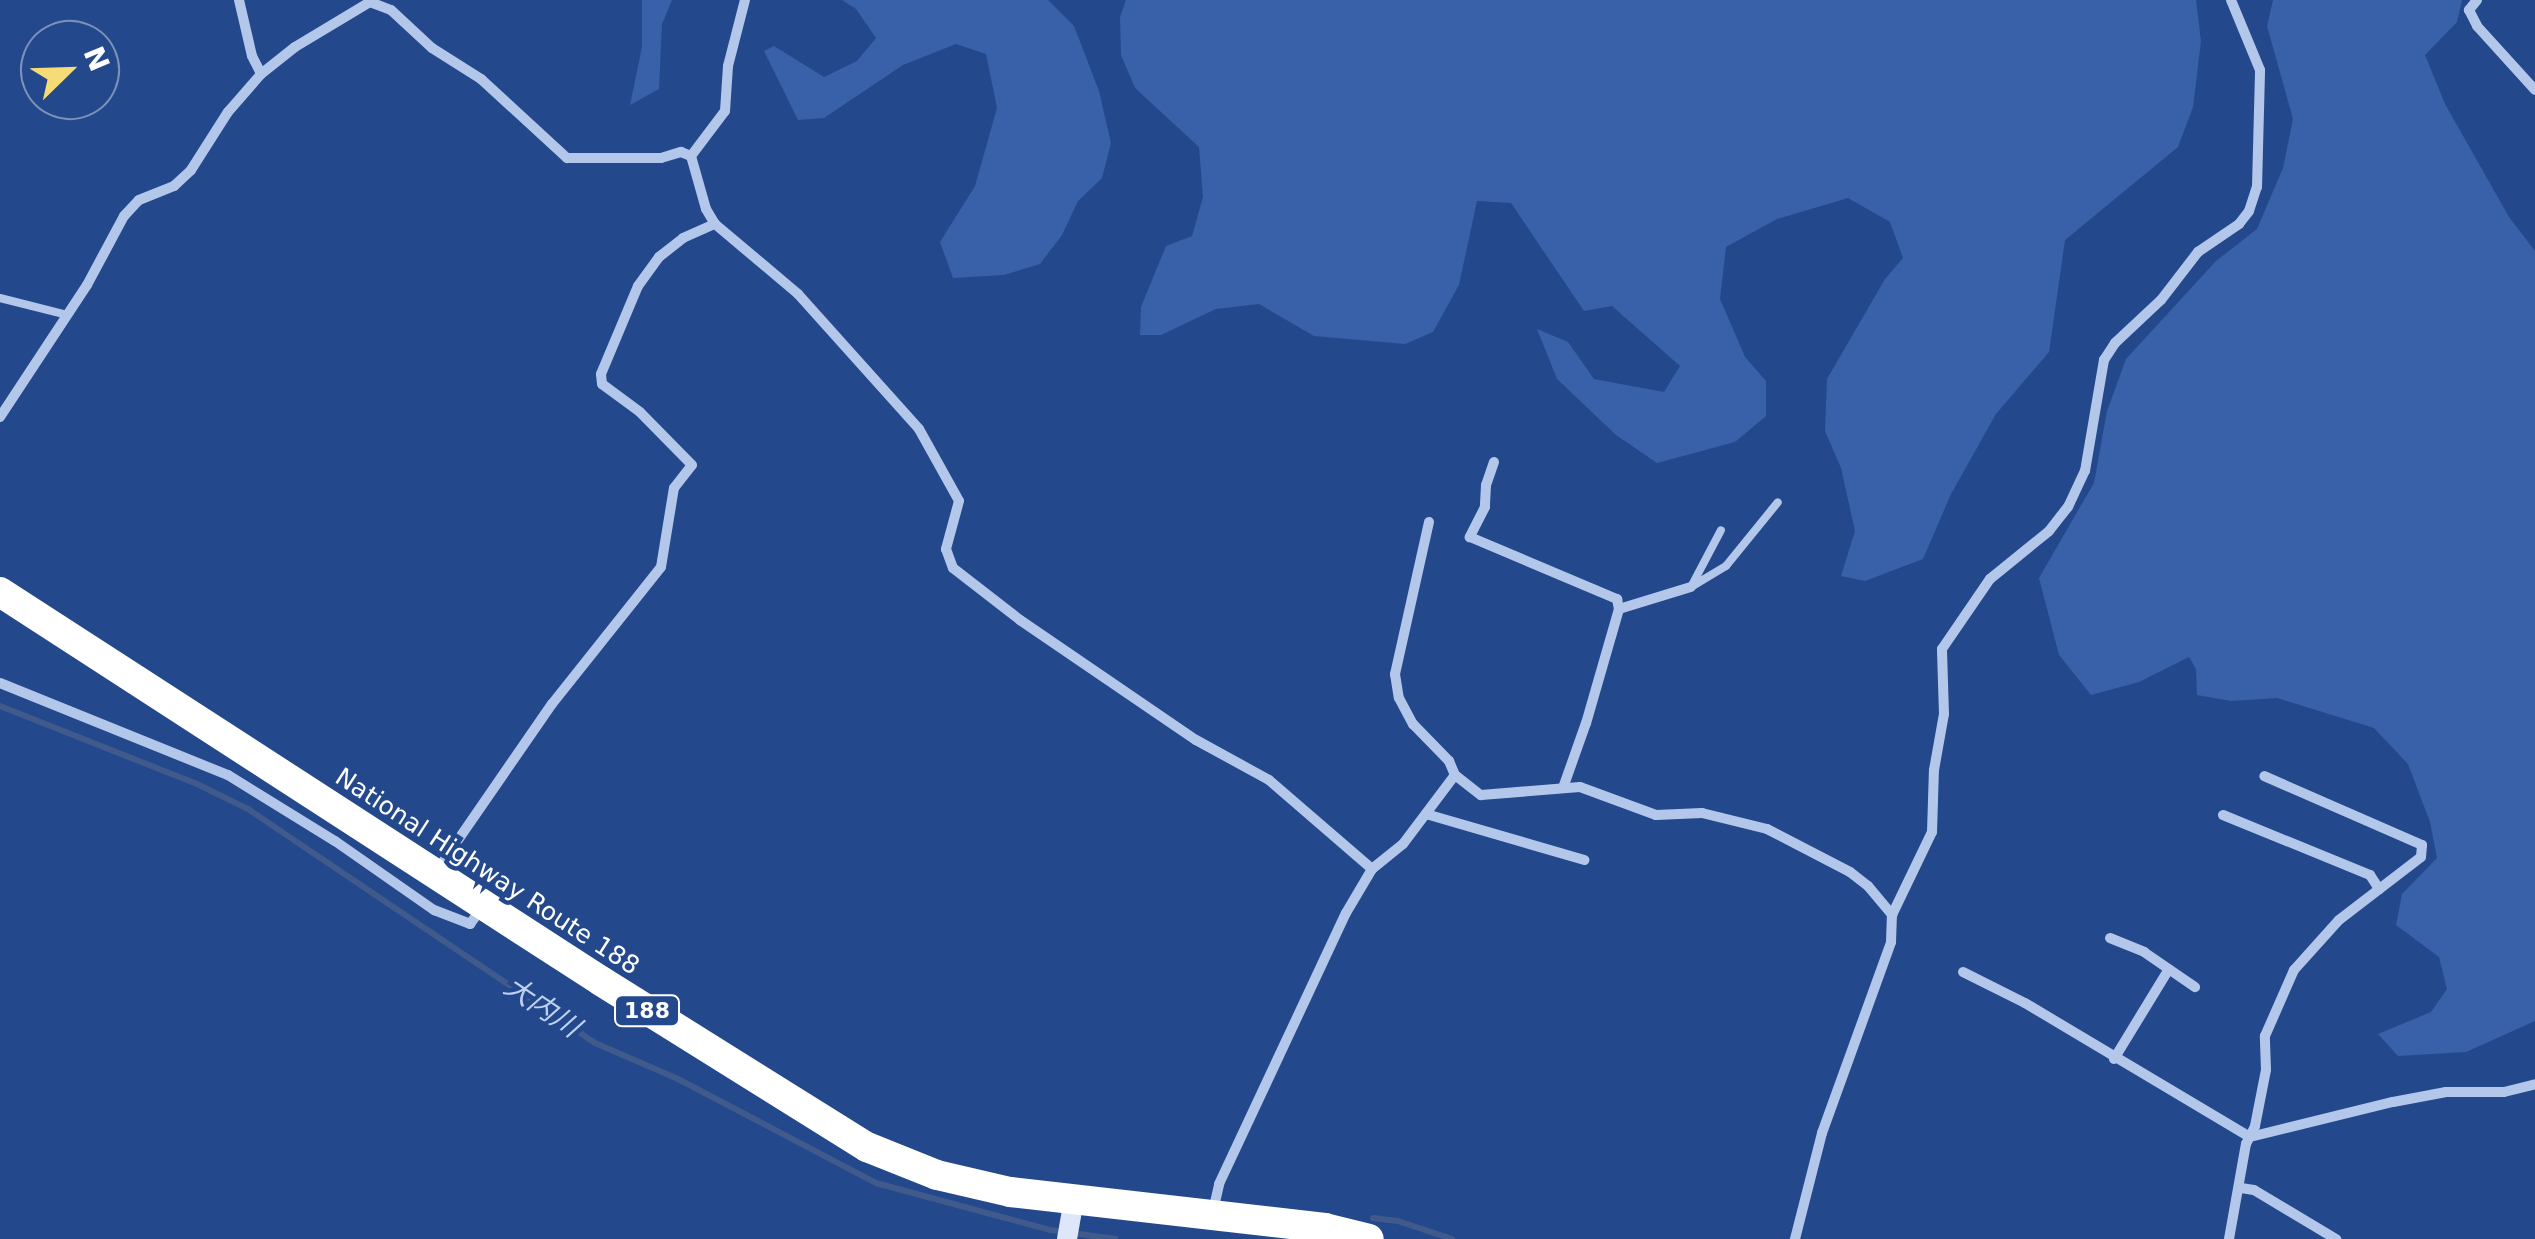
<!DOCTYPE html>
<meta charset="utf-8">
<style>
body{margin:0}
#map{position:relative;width:2535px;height:1239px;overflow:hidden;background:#24488c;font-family:"DejaVu Sans","Noto Sans JP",sans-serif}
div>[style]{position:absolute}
.green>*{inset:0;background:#3861a9}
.stream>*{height:6px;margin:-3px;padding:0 3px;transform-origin:3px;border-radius:3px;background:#415a8c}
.lane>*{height:8px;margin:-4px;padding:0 4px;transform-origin:4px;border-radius:4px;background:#b3c7eb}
.street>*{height:10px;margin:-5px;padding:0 5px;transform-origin:5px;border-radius:5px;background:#b3c7eb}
.secondary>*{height:20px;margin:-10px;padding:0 10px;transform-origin:10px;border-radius:10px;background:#dee7f9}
.highway>*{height:30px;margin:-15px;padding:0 15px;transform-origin:15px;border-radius:15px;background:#fff}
span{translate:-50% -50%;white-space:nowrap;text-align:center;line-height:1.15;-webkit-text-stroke:9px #24488c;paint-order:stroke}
.shield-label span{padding:2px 8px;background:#24488c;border:2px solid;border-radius:8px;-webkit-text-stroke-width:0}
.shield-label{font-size:22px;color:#fff;font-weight:700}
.street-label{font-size:25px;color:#fff}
.water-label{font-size:28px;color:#bfd1f2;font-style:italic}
.north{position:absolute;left:20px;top:20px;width:100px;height:100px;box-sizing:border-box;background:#24488c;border:2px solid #7c91ba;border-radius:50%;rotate:67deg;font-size:28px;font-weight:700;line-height:40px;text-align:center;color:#fff}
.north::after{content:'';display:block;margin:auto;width:35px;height:45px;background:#f5dc76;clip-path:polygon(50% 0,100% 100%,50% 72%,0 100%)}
</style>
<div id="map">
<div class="green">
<div style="clip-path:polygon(642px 0,672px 0,662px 24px,659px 89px,630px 105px,642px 47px)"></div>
<div style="clip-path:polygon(842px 0,1048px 0,1074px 26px,1099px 91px,1111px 143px,1102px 178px,1078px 201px,1062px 235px,1040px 264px,1004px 275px,953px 278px,940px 242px,975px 186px,997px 108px,986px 54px,956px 44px,903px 65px,824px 118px,798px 120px,764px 51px,774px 46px,824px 77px,857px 61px,876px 38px,856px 9px)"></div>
<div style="clip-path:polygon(1126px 0,2196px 0,2201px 41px,2193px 107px,2178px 147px,2065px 240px,2049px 352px,1996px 414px,1951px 494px,1923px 559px,1865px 581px,1841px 576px,1855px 531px,1841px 468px,1825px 431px,1827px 379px,1885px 279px,1903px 258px,1890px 222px,1848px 198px,1777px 219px,1726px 247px,1720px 299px,1745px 357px,1766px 381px,1766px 416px,1735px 442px,1657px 463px,1616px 435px,1557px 379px,1537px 329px,1568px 342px,1594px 379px,1664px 392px,1680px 366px,1612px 306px,1584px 311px,1511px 203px,1477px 201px,1459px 285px,1433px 332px,1405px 344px,1314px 336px,1259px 304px,1216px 309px,1161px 335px,1140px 335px,1141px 307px,1166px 246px,1192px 236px,1203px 197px,1199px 147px,1135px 88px,1121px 55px,1120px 17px)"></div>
<div style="clip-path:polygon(2273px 0,2462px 0,2457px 22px,2425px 55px,2445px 104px,2509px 217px,2535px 251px,2535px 1021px,2466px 1052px,2398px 1056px,2378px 1034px,2431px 1012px,2447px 989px,2439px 957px,2396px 925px,2402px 894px,2437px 858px,2430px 822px,2408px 764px,2374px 728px,2277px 698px,2231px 701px,2197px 695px,2196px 669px,2189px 657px,2139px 682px,2091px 695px,2059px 655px,2039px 578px,2094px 483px,2107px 411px,2126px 359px,2216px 261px,2257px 229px,2283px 168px,2293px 119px,2267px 26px)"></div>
</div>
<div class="stream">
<div style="left:0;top:706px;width:212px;rotate:21.6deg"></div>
<div style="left:197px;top:784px;width:57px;rotate:26.1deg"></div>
<div style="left:248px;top:809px;width:419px;rotate:34deg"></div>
<div style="left:595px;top:1043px;width:90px;rotate:23.4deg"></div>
<div style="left:678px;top:1079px;width:224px;rotate:27.7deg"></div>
<div style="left:876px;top:1183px;width:180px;rotate:15.1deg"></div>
<div style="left:1050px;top:1230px;width:66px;rotate:7.9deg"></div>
<div style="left:1373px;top:1218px;width:25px;rotate:7deg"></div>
<div style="left:1398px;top:1221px;width:57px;rotate:18.4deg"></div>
</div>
<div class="lane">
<div style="left:0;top:298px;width:69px;rotate:14.2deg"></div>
<div style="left:1691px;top:587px;width:41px;rotate:-31deg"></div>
<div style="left:1726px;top:566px;width:82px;rotate:-50.9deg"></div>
<div style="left:1691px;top:587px;width:64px;rotate:-62.2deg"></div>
</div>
<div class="street">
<div style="left:239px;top:0;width:57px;rotate:76.9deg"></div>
<div style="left:252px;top:56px;width:20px;rotate:63deg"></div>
<div style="left:2477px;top:0;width:13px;rotate:129deg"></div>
<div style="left:2469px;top:10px;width:18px;rotate:63deg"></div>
<div style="left:2477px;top:26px;width:86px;rotate:47.8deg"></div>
<div style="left:691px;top:156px;width:56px;rotate:-52.9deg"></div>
<div style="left:725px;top:111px;width:45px;rotate:-86.2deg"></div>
<div style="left:728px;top:66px;width:68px;rotate:-75.6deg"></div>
<div style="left:0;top:417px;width:158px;rotate:-56.6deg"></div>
<div style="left:87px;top:285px;width:78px;rotate:-61.8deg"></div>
<div style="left:124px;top:216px;width:22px;rotate:-47deg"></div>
<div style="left:139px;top:200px;width:38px;rotate:-22deg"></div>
<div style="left:174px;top:186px;width:23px;rotate:-43deg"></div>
<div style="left:191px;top:170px;width:69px;rotate:-57.5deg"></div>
<div style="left:228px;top:112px;width:50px;rotate:-49deg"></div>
<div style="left:261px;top:74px;width:43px;rotate:-38.5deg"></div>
<div style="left:295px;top:47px;width:87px;rotate:-31deg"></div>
<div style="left:370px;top:2px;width:22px;rotate:21deg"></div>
<div style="left:391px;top:10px;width:56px;rotate:42.8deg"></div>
<div style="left:432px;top:48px;width:58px;rotate:32.3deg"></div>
<div style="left:481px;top:79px;width:117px;rotate:42.6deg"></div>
<div style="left:567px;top:158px;width:94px"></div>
<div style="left:661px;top:158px;width:21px;rotate:-17deg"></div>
<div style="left:681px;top:152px;width:11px;rotate:22deg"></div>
<div style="left:691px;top:156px;width:55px;rotate:74.2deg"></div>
<div style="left:706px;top:209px;width:17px;rotate:59deg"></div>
<div style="left:715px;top:224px;width:109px;rotate:40.1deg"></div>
<div style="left:798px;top:294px;width:181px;rotate:48.1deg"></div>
<div style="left:919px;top:429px;width:82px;rotate:60.9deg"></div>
<div style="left:959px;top:501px;width:50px;rotate:105.2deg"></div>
<div style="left:946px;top:549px;width:20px;rotate:70deg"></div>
<div style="left:953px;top:568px;width:85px;rotate:37.8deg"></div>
<div style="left:1020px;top:620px;width:213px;rotate:34.3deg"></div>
<div style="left:1196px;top:740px;width:83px;rotate:28.7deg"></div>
<div style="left:1269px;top:780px;width:136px;rotate:40.8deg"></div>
<div style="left:1494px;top:462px;width:24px;rotate:109deg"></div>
<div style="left:1486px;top:485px;width:22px;rotate:93deg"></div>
<div style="left:1485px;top:507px;width:34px;rotate:117deg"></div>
<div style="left:1470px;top:537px;width:160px;rotate:22.9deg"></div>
<div style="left:1617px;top:599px;width:10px;rotate:79deg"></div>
<div style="left:1619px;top:609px;width:119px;rotate:106.1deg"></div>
<div style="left:1586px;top:723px;width:69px;rotate:109.5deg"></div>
<div style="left:1429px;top:522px;width:156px;rotate:102.6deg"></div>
<div style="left:1395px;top:674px;width:24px;rotate:81deg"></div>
<div style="left:1399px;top:698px;width:30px;rotate:62deg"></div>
<div style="left:1413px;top:724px;width:52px;rotate:45.8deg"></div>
<div style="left:1449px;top:761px;width:15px;rotate:67deg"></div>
<div style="left:1455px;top:775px;width:33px;rotate:38deg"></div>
<div style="left:1481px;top:795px;width:99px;rotate:-4.6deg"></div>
<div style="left:1580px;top:787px;width:81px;rotate:20.2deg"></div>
<div style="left:1656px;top:815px;width:46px;rotate:-2.5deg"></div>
<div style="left:1702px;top:813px;width:67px;rotate:13.8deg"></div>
<div style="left:1767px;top:829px;width:93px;rotate:27.4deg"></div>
<div style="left:1850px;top:872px;width:23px;rotate:38deg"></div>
<div style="left:1868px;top:886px;width:38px;rotate:50deg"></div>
<div style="left:1619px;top:609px;width:75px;rotate:-17deg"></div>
<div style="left:0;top:683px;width:246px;rotate:22deg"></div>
<div style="left:228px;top:775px;width:126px;rotate:31.7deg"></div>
<div style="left:335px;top:841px;width:121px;rotate:34.9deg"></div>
<div style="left:434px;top:910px;width:39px;rotate:21deg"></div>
<div style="left:470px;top:924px;width:22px;rotate:-54deg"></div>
<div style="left:1426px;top:814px;width:165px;rotate:16.2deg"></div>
<div style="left:2223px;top:815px;width:159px;rotate:22.2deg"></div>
<div style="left:2370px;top:875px;width:17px;rotate:57deg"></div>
<div style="left:438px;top:869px;width:201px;rotate:-55.4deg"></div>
<div style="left:552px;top:704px;width:175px;rotate:-51.5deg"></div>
<div style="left:661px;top:567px;width:80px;rotate:-80.7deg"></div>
<div style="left:674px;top:488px;width:29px;rotate:-52deg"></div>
<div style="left:692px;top:465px;width:74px;rotate:-134.5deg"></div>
<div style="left:640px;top:412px;width:47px;rotate:-143.6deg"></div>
<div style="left:602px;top:384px;width:10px;rotate:-96deg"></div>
<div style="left:601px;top:374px;width:95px;rotate:-67.2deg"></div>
<div style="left:638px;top:286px;width:36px;rotate:-54deg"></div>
<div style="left:659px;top:257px;width:31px;rotate:-38deg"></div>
<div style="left:683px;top:238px;width:35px;rotate:-24deg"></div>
<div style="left:2110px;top:938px;width:37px;rotate:22deg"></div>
<div style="left:2144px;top:952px;width:62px;rotate:34.5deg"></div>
<div style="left:1963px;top:972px;width:69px;rotate:26.6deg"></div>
<div style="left:2025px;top:1003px;width:262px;rotate:30.8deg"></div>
<div style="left:2250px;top:1137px;width:147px;rotate:-13.8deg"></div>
<div style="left:2393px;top:1102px;width:54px;rotate:-10.7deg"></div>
<div style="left:2446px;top:1092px;width:58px"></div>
<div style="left:2504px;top:1092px;width:32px;rotate:-14deg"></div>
<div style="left:2114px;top:1059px;width:105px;rotate:-58.6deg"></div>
<div style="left:2241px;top:1188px;width:13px;rotate:9deg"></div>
<div style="left:2254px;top:1190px;width:96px;rotate:30.9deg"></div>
<div style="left:1213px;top:1211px;width:28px;rotate:-77deg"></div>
<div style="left:1219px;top:1184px;width:299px;rotate:-64.9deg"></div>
<div style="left:1346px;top:913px;width:51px;rotate:-59.4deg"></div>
<div style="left:1372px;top:869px;width:40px;rotate:-39deg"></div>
<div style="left:1403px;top:844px;width:86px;rotate:-53deg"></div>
<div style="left:1795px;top:1239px;width:109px;rotate:-75.7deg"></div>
<div style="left:1822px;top:1133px;width:203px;rotate:-70.1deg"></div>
<div style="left:1891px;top:942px;width:27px;rotate:-88deg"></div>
<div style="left:1892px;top:915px;width:92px;rotate:-64.3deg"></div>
<div style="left:1932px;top:832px;width:62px;rotate:-88.2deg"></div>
<div style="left:1934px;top:770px;width:57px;rotate:-79.9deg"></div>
<div style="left:1944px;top:714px;width:65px;rotate:-91.8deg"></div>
<div style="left:1942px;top:649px;width:85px;rotate:-55.6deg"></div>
<div style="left:1990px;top:579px;width:76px;rotate:-39.1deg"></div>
<div style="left:2049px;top:531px;width:31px;rotate:-52deg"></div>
<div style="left:2068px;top:507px;width:40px;rotate:-65deg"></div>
<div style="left:2085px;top:471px;width:113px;rotate:-80.3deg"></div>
<div style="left:2104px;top:360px;width:20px;rotate:-57deg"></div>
<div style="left:2115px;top:343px;width:63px;rotate:-43.1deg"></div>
<div style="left:2161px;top:300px;width:61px;rotate:-52.4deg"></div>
<div style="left:2198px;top:252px;width:50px;rotate:-34.3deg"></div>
<div style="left:2239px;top:224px;width:16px;rotate:-52deg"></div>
<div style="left:2249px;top:211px;width:25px;rotate:-72deg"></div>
<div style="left:2257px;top:187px;width:117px;rotate:-88.5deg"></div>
<div style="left:2260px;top:70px;width:76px;rotate:-112.5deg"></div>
<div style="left:2229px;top:1239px;width:97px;rotate:-79.9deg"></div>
<div style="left:2246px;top:1144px;width:20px;rotate:-63deg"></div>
<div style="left:2255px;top:1126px;width:57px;rotate:-78.9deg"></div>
<div style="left:2266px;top:1070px;width:34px;rotate:-92deg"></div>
<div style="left:2265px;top:1036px;width:72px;rotate:-66.3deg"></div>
<div style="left:2294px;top:970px;width:67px;rotate:-48deg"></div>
<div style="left:2339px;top:920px;width:103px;rotate:-37.5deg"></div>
<div style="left:2421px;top:857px;width:12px;rotate:-85deg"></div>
<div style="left:2422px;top:845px;width:172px;rotate:-156.4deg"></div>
</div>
<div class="secondary">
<div style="left:1067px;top:1239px;width:41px;rotate:-80.1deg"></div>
</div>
<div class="highway">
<div style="left:0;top:592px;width:716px;rotate:32.91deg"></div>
<div style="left:601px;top:981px;width:314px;rotate:32deg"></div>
<div style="left:867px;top:1147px;width:75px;rotate:21.8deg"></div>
<div style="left:937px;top:1175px;width:75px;rotate:13.1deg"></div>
<div style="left:1010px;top:1192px;width:317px;rotate:6.5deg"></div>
<div style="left:1325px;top:1228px;width:45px;rotate:14deg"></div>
</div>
<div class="shield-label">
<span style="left:647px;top:1011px">188</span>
</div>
<div class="street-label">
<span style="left:487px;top:872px;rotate:33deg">National Highway Route 188</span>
</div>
<div class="water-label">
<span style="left:542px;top:1007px;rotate:34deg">大内川</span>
</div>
<div class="north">N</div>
</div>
